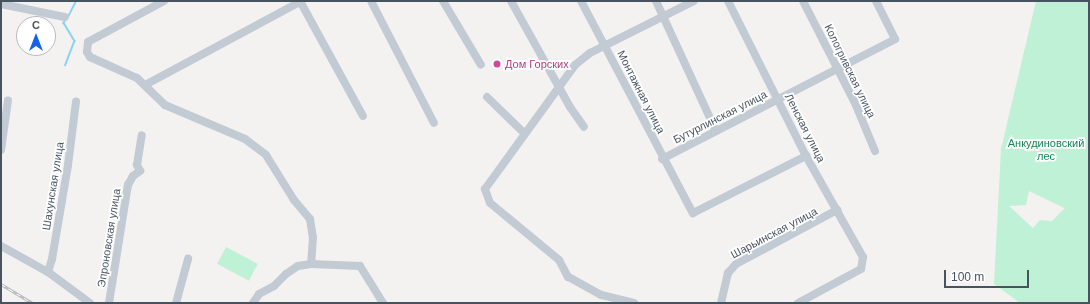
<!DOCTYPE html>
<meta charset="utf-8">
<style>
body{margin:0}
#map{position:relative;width:1090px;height:304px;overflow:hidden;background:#f4f1f1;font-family:Arial,sans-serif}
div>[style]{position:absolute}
.green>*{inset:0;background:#bff1d6;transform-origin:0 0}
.stream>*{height:1.5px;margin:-0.75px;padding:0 0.75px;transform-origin:0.75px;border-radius:0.75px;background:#8bd4f0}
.minor>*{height:8px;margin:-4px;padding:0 4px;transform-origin:4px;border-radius:4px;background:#c2cad3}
.rail>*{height:3px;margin-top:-1.5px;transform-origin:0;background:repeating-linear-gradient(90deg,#fff 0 4.5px,#b3b6bc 0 9px);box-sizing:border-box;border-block:1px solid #b3b6bc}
.dots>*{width:11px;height:11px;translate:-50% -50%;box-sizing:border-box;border:2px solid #fff;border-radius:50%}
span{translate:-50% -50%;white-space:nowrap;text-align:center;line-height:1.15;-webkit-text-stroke:3.5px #fff;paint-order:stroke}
.hotel-label{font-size:11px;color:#b23c85}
.left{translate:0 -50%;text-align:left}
.street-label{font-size:11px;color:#485360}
.park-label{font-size:11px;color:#148555}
.frame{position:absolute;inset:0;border:2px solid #485360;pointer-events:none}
.north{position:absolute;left:16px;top:16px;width:40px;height:40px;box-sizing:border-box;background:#fff;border:1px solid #b6babf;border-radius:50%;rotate:0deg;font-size:11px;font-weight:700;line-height:16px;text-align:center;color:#485360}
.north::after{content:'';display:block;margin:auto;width:14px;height:18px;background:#1362ec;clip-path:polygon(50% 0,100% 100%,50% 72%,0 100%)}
.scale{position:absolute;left:944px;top:270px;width:85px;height:18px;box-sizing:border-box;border:2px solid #485360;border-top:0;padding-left:5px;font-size:12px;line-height:14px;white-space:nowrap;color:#485360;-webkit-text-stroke:3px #fff;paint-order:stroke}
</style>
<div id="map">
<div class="green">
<div style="clip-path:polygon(evenodd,1036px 1px,1089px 1px,1089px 303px,1020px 303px,994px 284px,1001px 149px,1036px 1px,1029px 191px,1064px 208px,1065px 208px,1052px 221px,1040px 220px,1033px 228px,1009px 206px,1026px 205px,1029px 191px)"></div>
<div style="left:226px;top:247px;width:36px;height:19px;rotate:28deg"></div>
</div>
<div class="stream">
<div style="left:68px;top:17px;width:18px;rotate:-63deg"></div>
<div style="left:66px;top:20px;width:4px;rotate:124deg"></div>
<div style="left:64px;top:23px;width:21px;rotate:59deg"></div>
<div style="left:75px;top:41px;width:26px;rotate:111deg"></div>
</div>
<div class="minor">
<div style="left:164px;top:1px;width:86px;rotate:151.7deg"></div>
<div style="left:88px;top:42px;width:10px;rotate:96deg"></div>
<div style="left:87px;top:52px;width:6px;rotate:59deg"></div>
<div style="left:90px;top:57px;width:51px;rotate:24.1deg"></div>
<div style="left:137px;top:78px;width:39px;rotate:44deg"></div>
<div style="left:165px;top:105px;width:87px;rotate:23deg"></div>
<div style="left:245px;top:139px;width:26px;rotate:37deg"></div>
<div style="left:266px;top:155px;width:53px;rotate:58.1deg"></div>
<div style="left:294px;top:200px;width:25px;rotate:50deg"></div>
<div style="left:310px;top:219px;width:18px;rotate:81deg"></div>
<div style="left:313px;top:237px;width:27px;rotate:94deg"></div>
<div style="left:300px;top:1px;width:131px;rotate:61.3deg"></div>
<div style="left:371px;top:1px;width:137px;rotate:62.7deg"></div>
<div style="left:443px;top:1px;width:74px;rotate:59.3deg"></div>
<div style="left:511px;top:1px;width:121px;rotate:60.9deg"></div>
<div style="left:570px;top:107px;width:24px;rotate:55deg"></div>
<div style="left:581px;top:1px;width:240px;rotate:62.2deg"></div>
<div style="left:693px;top:213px;width:127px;rotate:-26.8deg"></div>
<div style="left:656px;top:1px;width:143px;rotate:65.2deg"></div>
<div style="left:728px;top:1px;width:174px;rotate:63.3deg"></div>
<div style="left:806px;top:156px;width:116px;rotate:60.6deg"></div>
<div style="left:863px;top:257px;width:12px;rotate:99deg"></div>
<div style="left:861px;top:269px;width:72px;rotate:151.6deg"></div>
<div style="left:803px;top:1px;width:114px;rotate:63deg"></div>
<div style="left:855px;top:103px;width:52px;rotate:67.4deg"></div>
<div style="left:1px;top:4px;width:65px;rotate:11.5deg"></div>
<div style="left:145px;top:85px;width:176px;rotate:-28.2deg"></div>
<div style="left:487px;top:97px;width:52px;rotate:44.2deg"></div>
<div style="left:1px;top:150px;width:50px;rotate:-82deg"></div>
<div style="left:662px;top:159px;width:262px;rotate:-27.2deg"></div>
<div style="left:895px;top:39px;width:42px;rotate:-116.6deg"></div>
<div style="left:1px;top:246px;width:54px;rotate:29deg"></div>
<div style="left:48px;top:272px;width:52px;rotate:36.4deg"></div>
<div style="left:48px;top:272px;width:14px;rotate:-73deg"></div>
<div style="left:52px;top:259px;width:95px;rotate:-80.3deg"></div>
<div style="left:68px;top:165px;width:64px;rotate:-82.8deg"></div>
<div style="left:109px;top:303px;width:120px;rotate:-80.9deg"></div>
<div style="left:128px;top:185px;width:10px;rotate:-61deg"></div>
<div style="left:133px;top:176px;width:9px;rotate:-36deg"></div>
<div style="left:140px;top:171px;width:7px;rotate:-117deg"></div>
<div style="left:137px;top:165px;width:30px;rotate:-81deg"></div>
<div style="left:176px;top:303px;width:46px;rotate:-74.7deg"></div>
<div style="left:253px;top:303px;width:11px;rotate:-56deg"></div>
<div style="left:259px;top:294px;width:17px;rotate:-28deg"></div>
<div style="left:274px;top:286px;width:17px;rotate:-45deg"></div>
<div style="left:286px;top:274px;width:14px;rotate:-34deg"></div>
<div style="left:298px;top:266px;width:13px;rotate:-9deg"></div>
<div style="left:311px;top:264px;width:49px;rotate:2.3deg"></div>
<div style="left:360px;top:266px;width:44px;rotate:58.1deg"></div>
<div style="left:634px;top:303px;width:34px;rotate:-166deg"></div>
<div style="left:601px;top:295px;width:38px;rotate:-151deg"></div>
<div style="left:568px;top:277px;width:19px;rotate:-118deg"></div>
<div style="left:559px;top:260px;width:89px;rotate:-140.4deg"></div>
<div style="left:490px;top:203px;width:15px;rotate:-110deg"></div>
<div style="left:485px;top:189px;width:153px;rotate:-54deg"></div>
<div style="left:575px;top:65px;width:19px;rotate:-39deg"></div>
<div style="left:590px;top:53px;width:116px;rotate:-26.6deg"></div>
<div style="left:721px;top:303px;width:31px;rotate:-77deg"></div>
<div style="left:728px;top:273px;width:12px;rotate:-48deg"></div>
<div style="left:736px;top:264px;width:115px;rotate:-28.1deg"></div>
</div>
<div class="rail">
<div style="left:1px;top:284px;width:37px;rotate:31deg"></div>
</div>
<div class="dots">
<div style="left:497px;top:64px;background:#d1479c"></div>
</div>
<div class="hotel-label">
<span class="left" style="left:505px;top:64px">Дом Горских</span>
</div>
<div class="street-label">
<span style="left:850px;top:71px;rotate:64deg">Кологривская улица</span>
<span style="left:641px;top:92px;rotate:63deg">Монтажная улица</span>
<span style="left:720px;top:117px;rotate:-27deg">Бутурлинская улица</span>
<span style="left:805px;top:128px;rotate:63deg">Ленская улица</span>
<span style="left:53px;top:186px;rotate:-81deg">Шахунская улица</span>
<span style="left:774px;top:233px;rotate:-28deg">Шарьинская улица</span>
<span style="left:109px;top:238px;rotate:-81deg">Эпроновская улица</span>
</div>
<div class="park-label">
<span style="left:1046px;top:150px">Анкудиновский<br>лес</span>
</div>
<div class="frame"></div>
<div class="north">С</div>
<div class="scale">100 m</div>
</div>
